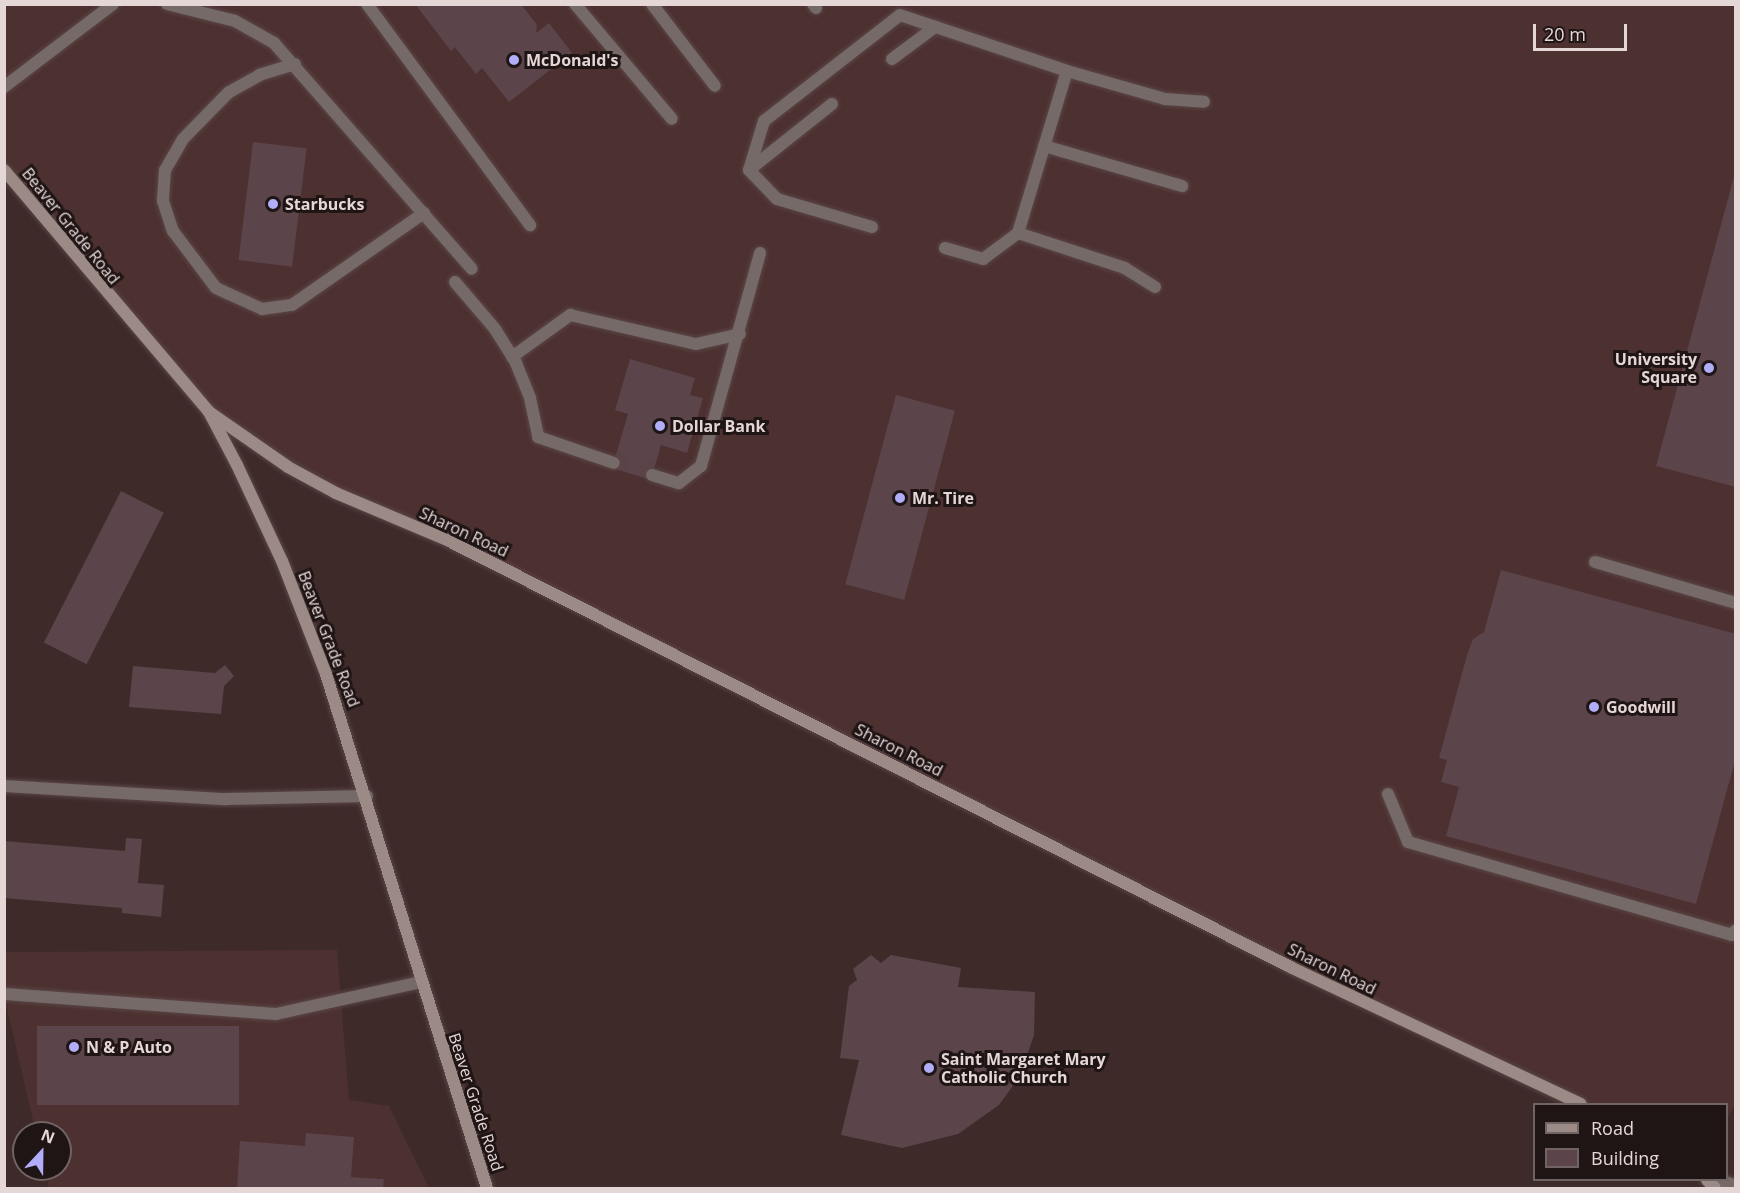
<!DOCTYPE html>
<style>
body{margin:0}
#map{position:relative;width:1740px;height:1193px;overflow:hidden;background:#3f2a2a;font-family:"Open Sans",sans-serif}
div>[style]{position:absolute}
.built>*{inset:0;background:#4d3030}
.building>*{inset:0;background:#5b444a;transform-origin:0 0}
.roads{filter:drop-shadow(0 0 2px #5a4646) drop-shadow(0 0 2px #5a4646)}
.lane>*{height:12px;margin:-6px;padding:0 6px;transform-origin:6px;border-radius:6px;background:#756a67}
.street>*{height:12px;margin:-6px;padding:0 6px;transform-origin:6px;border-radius:6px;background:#756a67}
.secondary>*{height:12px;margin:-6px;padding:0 6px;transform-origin:6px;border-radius:6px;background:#9b8a85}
.dots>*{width:16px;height:16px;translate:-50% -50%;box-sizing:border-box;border:3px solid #1f1515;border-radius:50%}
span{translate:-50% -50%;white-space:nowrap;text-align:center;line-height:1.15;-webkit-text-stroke:6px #1f1515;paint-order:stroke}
.poi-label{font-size:16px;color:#e6d7d7;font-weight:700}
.left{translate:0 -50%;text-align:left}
.right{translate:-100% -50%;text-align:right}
.street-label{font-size:16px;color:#e6d7d7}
.frame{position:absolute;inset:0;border:6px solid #e6d7d7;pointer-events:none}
.legend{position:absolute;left:1533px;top:1103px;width:195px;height:78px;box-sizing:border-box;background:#1f1515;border:2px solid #6f6363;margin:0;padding:8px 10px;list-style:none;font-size:18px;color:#e6d7d7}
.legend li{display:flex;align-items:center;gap:12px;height:30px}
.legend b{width:30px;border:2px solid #6f6363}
.north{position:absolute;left:12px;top:1121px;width:60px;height:60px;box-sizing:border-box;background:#1f1515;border:2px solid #6f6363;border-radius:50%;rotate:22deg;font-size:16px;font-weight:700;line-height:24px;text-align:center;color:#e6d7d7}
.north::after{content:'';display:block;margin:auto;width:21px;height:27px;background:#b2adf9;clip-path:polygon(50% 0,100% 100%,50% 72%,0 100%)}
.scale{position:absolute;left:1533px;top:24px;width:94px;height:27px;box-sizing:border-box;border:3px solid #e6d7d7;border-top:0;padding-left:8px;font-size:18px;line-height:21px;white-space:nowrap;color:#e6d7d7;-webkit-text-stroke:4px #1f1515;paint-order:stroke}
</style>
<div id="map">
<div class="built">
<div style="clip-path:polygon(5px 5px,1735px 5px,1735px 1104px,1727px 1119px,1726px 1104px,1581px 1104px,1500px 1067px,447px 540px,336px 493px,209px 412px,5px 170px)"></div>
<div style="clip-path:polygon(337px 950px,349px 1100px,389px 1106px,429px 1188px,49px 1188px,45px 1169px,60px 1169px,60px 1133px,36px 1133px,5px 1000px,5px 952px)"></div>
</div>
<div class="building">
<div style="clip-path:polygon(415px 4px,521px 4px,537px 25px,536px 33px,549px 23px,572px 53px,509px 102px,482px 68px,476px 74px,455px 47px,451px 51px)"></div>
<div style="left:253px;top:142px;width:54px;height:119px;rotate:7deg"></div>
<div style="clip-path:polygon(1736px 169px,1736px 487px,1656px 466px)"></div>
<div style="clip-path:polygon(630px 359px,695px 378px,690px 395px,703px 398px,687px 453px,661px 445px,651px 480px,612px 468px,628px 414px,615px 410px)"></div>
<div style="left:896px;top:395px;width:61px;height:196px;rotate:15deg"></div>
<div style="left:121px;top:491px;width:48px;height:170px;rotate:27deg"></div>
<div style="clip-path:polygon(1501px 570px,1736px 634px,1736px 757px,1696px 904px,1446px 836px,1459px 787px,1441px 782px,1447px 760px,1439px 758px,1467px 655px,1473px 639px,1484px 632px)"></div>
<div style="clip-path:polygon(225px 665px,234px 676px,224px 686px,221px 714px,129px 707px,133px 666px,215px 673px)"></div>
<div style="clip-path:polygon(126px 838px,142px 839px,138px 883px,164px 885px,161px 917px,122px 913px,122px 908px,4px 898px,4px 841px,125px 851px)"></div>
<div style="clip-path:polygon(871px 955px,881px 963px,891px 955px,961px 968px,958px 987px,1035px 992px,1034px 1035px,1020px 1076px,999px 1105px,958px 1134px,902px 1148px,841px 1135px,859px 1060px,840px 1058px,849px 986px,857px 980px,853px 969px)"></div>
<div style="left:37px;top:1026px;width:202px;height:79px"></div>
<div style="clip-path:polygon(306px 1133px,354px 1137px,351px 1177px,384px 1179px,383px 1188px,237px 1188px,240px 1141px,305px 1146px)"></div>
</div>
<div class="roads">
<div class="lane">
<div style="left:167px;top:4px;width:70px;rotate:14deg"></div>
<div style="left:235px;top:21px;width:45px;rotate:29.4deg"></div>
<div style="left:274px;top:43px;width:300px;rotate:48.8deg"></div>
<div style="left:367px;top:4px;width:275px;rotate:53.6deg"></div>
<div style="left:575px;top:4px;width:150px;rotate:49.9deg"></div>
<div style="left:652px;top:4px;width:103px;rotate:52.5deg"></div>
<div style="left:813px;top:4px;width:5px;rotate:53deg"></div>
<div style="left:892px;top:59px;width:54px;rotate:-36.7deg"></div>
<div style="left:295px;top:64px;width:37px;rotate:163deg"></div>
<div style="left:260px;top:75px;width:35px;rotate:151deg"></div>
<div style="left:229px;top:92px;width:66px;rotate:134.4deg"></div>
<div style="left:183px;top:139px;width:36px;rotate:120deg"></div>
<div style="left:165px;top:170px;width:31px;rotate:94deg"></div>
<div style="left:163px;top:201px;width:32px;rotate:72deg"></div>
<div style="left:173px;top:231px;width:71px;rotate:53deg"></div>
<div style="left:216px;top:288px;width:51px;rotate:24.5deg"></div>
<div style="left:262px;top:309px;width:30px;rotate:-8deg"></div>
<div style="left:292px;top:305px;width:161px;rotate:-34.9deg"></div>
<div style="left:1044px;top:146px;width:144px;rotate:16.2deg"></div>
<div style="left:749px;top:170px;width:106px;rotate:-38.5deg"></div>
<div style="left:872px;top:227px;width:99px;rotate:-163.6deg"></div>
<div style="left:777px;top:199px;width:40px;rotate:-134deg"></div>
<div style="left:749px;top:170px;width:51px;rotate:-73deg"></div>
<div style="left:764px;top:121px;width:172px;rotate:-37.9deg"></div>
<div style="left:900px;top:15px;width:176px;rotate:18.5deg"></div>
<div style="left:945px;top:248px;width:40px;rotate:16deg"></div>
<div style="left:983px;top:259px;width:44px;rotate:-36.6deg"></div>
<div style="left:455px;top:282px;width:62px;rotate:49.6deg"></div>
<div style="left:495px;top:329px;width:40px;rotate:58deg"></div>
<div style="left:516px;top:363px;width:38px;rotate:68deg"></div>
<div style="left:530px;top:398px;width:40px;rotate:78deg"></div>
<div style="left:538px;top:437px;width:80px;rotate:18.9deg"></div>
<div style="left:1155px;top:287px;width:36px;rotate:-148deg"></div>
<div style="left:1125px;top:268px;width:113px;rotate:-161.9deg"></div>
<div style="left:1018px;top:233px;width:169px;rotate:-73.2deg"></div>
<div style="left:1067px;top:71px;width:102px;rotate:15.9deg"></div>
<div style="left:1165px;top:99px;width:39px;rotate:4deg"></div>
<div style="left:512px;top:357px;width:72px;rotate:-35.9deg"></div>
<div style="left:570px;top:315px;width:129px;rotate:13deg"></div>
<div style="left:696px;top:344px;width:45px;rotate:-12.8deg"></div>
<div style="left:652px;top:475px;width:28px;rotate:17deg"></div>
<div style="left:679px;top:483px;width:28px;rotate:-38deg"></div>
<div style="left:701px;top:466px;width:221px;rotate:-74.5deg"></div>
<div style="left:1595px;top:562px;width:147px;rotate:16.2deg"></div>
<div style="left:4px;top:786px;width:222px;rotate:3.4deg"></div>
<div style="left:226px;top:799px;width:141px;rotate:-1.2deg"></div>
<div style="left:1388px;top:794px;width:52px;rotate:67.4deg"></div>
<div style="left:1408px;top:842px;width:337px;rotate:16deg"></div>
<div style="left:1732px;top:935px;width:6px;rotate:-51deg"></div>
<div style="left:5px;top:994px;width:272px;rotate:4.2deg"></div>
<div style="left:276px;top:1014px;width:148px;rotate:-12.4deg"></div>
</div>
<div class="street">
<div style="left:4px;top:87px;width:137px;rotate:-37.3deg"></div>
<div style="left:1719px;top:1180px;width:18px;rotate:19deg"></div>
</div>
<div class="secondary">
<div style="left:4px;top:170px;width:317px;rotate:49.7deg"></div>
<div style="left:209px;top:412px;width:60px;rotate:62.2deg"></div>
<div style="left:237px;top:465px;width:106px;rotate:64.9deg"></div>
<div style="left:282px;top:561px;width:121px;rotate:68.7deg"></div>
<div style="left:326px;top:674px;width:539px;rotate:72.61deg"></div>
<div style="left:209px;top:412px;width:96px;rotate:34.8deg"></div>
<div style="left:288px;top:467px;width:55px;rotate:28.4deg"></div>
<div style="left:336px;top:493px;width:121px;rotate:22.9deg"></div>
<div style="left:447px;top:540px;width:947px;rotate:26.86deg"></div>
<div style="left:1292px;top:968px;width:319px;rotate:25.2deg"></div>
<div style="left:1707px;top:1180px;width:11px;rotate:45deg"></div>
</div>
</div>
<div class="dots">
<div style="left:514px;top:60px;background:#b2adf9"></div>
<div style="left:273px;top:204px;background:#b2adf9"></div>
<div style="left:1709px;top:368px;background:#b2adf9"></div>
<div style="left:660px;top:426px;background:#b2adf9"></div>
<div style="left:900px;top:498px;background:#b2adf9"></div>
<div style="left:1594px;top:707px;background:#b2adf9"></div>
<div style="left:74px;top:1047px;background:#b2adf9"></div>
<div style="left:929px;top:1068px;background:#b2adf9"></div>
</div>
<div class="poi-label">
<span class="left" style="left:526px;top:60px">McDonald's</span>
<span class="left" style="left:285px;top:204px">Starbucks</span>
<span class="right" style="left:1697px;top:368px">University<br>Square</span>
<span class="left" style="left:672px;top:426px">Dollar Bank</span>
<span class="left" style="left:912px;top:498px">Mr. Tire</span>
<span class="left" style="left:1606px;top:707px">Goodwill</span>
<span class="left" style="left:86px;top:1047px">N &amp; P Auto</span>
<span class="left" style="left:941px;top:1068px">Saint Margaret Mary<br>Catholic Church</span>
</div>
<div class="street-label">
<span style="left:71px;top:226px;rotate:51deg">Beaver Grade Road</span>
<span style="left:464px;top:532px;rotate:25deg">Sharon Road</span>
<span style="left:329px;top:639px;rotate:69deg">Beaver Grade Road</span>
<span style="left:899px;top:750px;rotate:27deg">Sharon Road</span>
<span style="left:1332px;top:969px;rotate:26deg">Sharon Road</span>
<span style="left:476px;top:1102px;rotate:72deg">Beaver Grade Road</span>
</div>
<div class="frame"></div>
<ul class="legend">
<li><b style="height:8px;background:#9b8a85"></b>Road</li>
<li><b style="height:16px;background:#5b444a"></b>Building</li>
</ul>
<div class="north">N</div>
<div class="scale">20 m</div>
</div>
